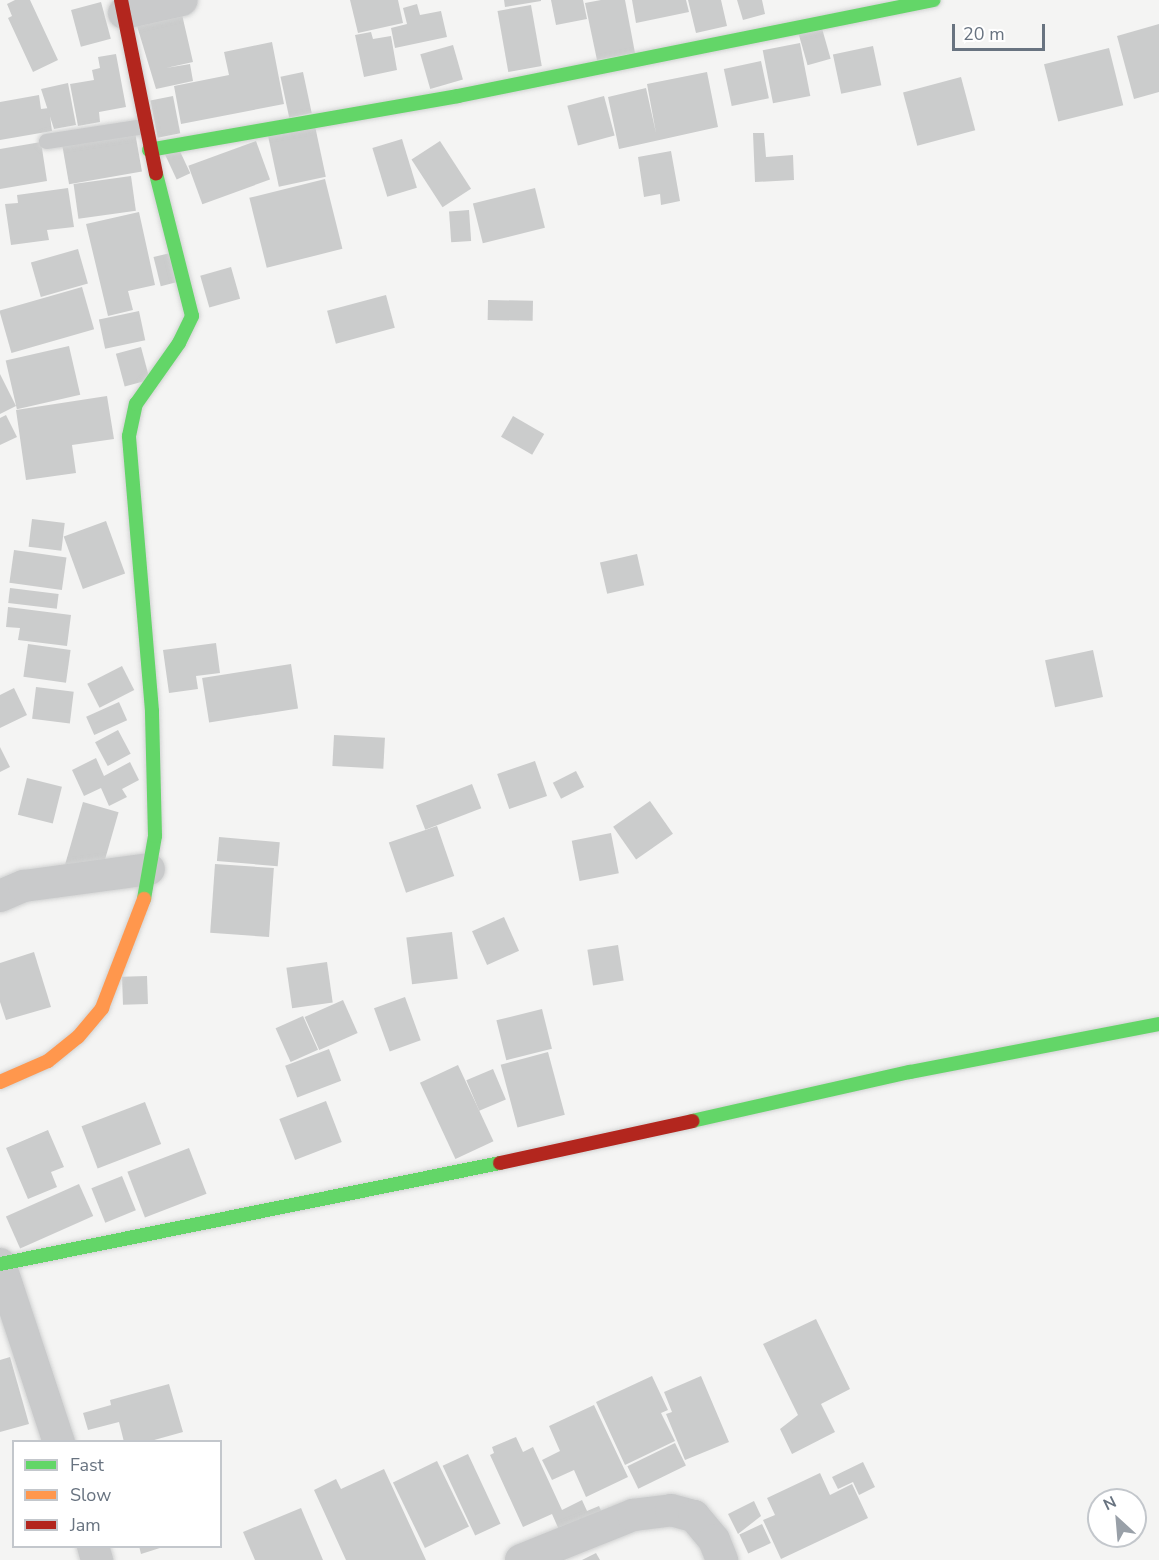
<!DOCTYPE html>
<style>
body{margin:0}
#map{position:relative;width:1159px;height:1560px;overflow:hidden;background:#f4f4f3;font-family:"Nunito Sans",sans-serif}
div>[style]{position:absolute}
.building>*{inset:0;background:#cbcccc;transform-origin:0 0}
.roads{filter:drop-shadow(0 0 2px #d1d2d2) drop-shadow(0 0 2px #d1d2d2)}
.lane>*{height:15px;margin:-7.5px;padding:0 7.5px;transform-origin:7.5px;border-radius:7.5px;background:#c9cacb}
.street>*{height:32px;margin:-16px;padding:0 16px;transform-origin:16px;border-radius:16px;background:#c9cacb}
.fast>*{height:14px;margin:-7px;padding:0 7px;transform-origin:7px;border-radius:7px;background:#63d668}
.slow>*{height:14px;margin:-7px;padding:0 7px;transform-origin:7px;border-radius:7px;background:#ff974d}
.jam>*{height:14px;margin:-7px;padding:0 7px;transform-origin:7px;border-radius:7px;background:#b3261e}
span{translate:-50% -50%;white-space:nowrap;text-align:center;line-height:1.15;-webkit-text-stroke:6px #fff;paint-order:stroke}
.legend{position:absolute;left:12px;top:1440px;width:210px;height:108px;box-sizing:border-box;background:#fff;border:2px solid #c3c7cc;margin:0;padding:8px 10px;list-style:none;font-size:18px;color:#687380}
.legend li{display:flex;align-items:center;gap:12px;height:30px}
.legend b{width:30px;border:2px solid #c3c7cc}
.north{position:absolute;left:1087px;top:1488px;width:60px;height:60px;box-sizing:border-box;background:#fff;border:2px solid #c3c7cc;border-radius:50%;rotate:334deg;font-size:16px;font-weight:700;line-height:24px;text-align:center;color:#687380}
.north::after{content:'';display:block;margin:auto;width:21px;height:27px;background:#99a0a8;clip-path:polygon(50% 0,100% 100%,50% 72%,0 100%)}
.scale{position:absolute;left:952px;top:24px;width:93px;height:27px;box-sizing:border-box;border:3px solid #687380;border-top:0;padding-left:8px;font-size:18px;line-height:21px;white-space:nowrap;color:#687380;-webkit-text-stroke:4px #fff;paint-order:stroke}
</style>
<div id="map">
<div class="building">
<div style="clip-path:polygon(15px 0,30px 0,58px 60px,33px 72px,8px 18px,12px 16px,7px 4px)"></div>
<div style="clip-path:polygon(350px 0,398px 0,403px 23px,358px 33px)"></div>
<div style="clip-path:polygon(504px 0,541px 0,541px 1px,505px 7px)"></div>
<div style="clip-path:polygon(551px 0,583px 0,587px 19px,556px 25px)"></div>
<div style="clip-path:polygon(601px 0,625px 0,635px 53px,597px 60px,585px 3px)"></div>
<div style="clip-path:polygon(632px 0,686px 0,689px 12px,636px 23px)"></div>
<div style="clip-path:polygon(688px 0,721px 0,727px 26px,696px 33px)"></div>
<div style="clip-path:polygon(737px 0,762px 0,765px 14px,743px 20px)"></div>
<div style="left:101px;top:2px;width:38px;height:31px;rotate:75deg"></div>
<div style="clip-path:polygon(417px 4px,420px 15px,441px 11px,447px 37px,395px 48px,391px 28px,407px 24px,403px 8px)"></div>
<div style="left:531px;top:5px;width:62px;height:34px;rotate:80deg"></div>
<div style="clip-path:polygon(180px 6px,193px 62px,166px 68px,190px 64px,193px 81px,156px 89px,134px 16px)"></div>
<div style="clip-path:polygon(1159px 24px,1159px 92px,1134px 99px,1117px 36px)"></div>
<div style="left:821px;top:25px;width:35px;height:24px;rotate:74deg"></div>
<div style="clip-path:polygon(371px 32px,373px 39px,391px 36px,397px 70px,364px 77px,355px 35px)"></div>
<div style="clip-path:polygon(272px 42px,284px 104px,181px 124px,174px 86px,229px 75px,224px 52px)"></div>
<div style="left:800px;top:43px;width:54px;height:38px;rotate:79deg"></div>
<div style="left:453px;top:45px;width:36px;height:34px;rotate:74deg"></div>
<div style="left:873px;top:46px;width:40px;height:41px;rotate:78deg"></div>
<div style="left:1109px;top:48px;width:59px;height:67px;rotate:76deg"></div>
<div style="clip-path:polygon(116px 54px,126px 107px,99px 112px,100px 122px,78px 126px,70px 84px,94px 80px,92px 70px,100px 68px,98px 57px)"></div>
<div style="left:761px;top:61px;width:38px;height:38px;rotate:78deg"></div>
<div style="left:303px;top:72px;width:42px;height:23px;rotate:78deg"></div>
<div style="clip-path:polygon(707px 72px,718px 127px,619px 149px,608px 97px,646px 88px,656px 133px,647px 84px)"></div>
<div style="left:961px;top:77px;width:55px;height:60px;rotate:75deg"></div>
<div style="clip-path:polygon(68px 83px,76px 125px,54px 129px,41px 89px)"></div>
<div style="clip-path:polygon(39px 95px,41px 109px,49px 108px,52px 131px,0 140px,0 102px)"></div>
<div style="left:173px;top:96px;width:38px;height:23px;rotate:79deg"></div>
<div style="left:604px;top:96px;width:41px;height:38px;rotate:75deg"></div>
<div style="left:315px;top:126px;width:52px;height:48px;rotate:78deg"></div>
<div style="left:135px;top:132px;width:40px;height:74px;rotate:80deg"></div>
<div style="clip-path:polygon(753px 133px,764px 133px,766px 157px,793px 155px,794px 180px,755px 182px)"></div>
<div style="left:402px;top:139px;width:51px;height:31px;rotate:73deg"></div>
<div style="left:256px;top:141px;width:41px;height:72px;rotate:70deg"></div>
<div style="left:440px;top:141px;width:57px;height:34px;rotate:57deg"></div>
<div style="clip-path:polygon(41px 142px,47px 181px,0 189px,0 149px)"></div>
<div style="left:178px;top:147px;width:29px;height:15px;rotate:65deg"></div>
<div style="clip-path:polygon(671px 151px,680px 201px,661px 205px,660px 194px,644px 197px,638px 157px)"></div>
<div style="left:131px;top:176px;width:35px;height:58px;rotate:82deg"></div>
<div style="left:325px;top:179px;width:72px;height:78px;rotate:76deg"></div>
<div style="clip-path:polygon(68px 188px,74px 227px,47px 230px,49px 240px,11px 245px,5px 204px,18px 203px,17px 195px)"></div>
<div style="left:535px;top:188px;width:41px;height:64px;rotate:76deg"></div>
<div style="left:469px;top:210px;width:31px;height:20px;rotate:86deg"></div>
<div style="clip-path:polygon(139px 212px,155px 285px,128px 291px,133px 310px,108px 316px,86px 224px)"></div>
<div style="left:78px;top:249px;width:36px;height:49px;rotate:74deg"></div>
<div style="left:170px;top:253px;width:30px;height:17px;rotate:76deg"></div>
<div style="left:231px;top:267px;width:33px;height:32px;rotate:74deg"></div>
<div style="left:82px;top:287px;width:44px;height:86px;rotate:74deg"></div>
<div style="left:386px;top:295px;width:34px;height:61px;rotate:75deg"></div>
<div style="left:488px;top:300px;width:45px;height:20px;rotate:1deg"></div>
<div style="left:139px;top:311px;width:30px;height:41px;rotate:78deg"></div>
<div style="left:69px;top:346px;width:50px;height:65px;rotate:77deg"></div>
<div style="left:141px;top:347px;width:34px;height:26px;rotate:75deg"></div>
<div style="clip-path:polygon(0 374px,16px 406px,0 414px)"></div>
<div style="clip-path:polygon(107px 396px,114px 439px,72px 445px,76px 473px,26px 480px,16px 410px)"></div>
<div style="clip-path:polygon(6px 415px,17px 437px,0 445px,0 418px)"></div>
<div style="left:513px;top:416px;width:36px;height:24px;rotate:30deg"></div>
<div style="left:32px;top:519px;width:33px;height:28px;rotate:7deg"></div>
<div style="left:106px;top:521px;width:56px;height:45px;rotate:70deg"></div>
<div style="left:14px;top:550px;width:53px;height:33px;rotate:8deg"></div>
<div style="left:637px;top:554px;width:32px;height:38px;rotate:77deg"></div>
<div style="left:10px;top:588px;width:49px;height:15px;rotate:7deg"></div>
<div style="clip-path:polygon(8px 607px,71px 615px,67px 646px,18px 640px,20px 628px,6px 627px)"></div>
<div style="clip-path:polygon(216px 643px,220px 673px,196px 676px,198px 689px,169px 693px,163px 650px)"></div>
<div style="left:28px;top:644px;width:43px;height:33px;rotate:8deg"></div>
<div style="left:1093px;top:650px;width:48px;height:49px;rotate:78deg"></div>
<div style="left:291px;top:664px;width:45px;height:90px;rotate:81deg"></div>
<div style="left:122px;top:666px;width:27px;height:39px;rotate:63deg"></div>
<div style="left:36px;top:687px;width:38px;height:32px;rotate:7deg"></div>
<div style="clip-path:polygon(14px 688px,27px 715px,0 728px,0 695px)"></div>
<div style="left:119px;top:702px;width:20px;height:36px;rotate:66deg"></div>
<div style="left:118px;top:730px;width:27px;height:26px;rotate:62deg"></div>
<div style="left:334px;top:735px;width:51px;height:31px;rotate:3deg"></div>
<div style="clip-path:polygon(0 747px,10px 767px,0 772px)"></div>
<div style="clip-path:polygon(96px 758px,104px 776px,130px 762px,139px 780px,122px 789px,127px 797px,109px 806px,101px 788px,84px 796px,72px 770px)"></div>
<div style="left:535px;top:761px;width:37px;height:40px;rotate:71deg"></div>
<div style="left:576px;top:771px;width:18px;height:26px;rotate:63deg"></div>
<div style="left:27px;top:778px;width:36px;height:38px;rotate:14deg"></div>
<div style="left:472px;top:784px;width:26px;height:60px;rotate:69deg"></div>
<div style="left:650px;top:801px;width:40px;height:45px;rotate:55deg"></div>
<div style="left:83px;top:802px;width:37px;height:70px;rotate:16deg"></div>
<div style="left:437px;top:826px;width:53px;height:51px;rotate:71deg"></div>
<div style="left:611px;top:833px;width:41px;height:40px;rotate:79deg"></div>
<div style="left:219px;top:837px;width:61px;height:24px;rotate:5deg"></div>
<div style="left:215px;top:864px;width:59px;height:69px;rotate:4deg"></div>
<div style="left:504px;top:917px;width:37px;height:35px;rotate:66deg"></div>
<div style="left:452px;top:932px;width:47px;height:46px;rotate:83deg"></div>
<div style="left:618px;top:945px;width:36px;height:31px;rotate:81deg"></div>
<div style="clip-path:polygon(34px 952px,51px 1007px,6px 1020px,0 1002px,0 963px)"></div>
<div style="left:327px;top:962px;width:41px;height:41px;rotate:82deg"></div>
<div style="left:147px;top:976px;width:28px;height:25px;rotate:88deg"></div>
<div style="left:405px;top:997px;width:46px;height:33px;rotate:70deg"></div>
<div style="left:343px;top:1000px;width:36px;height:42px;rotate:66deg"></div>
<div style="left:542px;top:1009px;width:41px;height:47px;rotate:76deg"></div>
<div style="left:303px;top:1016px;width:37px;height:30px;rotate:66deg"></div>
<div style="left:329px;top:1049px;width:34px;height:47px;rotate:69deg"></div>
<div style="left:548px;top:1052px;width:65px;height:49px;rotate:75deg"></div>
<div style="left:458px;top:1065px;width:84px;height:42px;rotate:65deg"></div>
<div style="left:493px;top:1069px;width:33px;height:29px;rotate:67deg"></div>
<div style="left:326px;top:1101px;width:44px;height:50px;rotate:69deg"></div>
<div style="left:145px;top:1102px;width:45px;height:68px;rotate:69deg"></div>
<div style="clip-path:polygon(48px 1130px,64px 1167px,51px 1172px,57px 1187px,28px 1199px,6px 1148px)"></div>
<div style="left:189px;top:1148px;width:49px;height:66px;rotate:69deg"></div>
<div style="left:122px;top:1176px;width:37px;height:33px;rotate:68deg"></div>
<div style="left:79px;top:1184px;width:35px;height:80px;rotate:66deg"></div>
<div style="clip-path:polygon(816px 1319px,850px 1389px,821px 1404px,835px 1432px,792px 1454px,780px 1429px,798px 1415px,763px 1344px)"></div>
<div style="clip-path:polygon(10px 1357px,29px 1424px,0 1432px,0 1360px)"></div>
<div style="clip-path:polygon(652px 1376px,668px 1410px,661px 1413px,675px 1441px,625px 1465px,596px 1402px)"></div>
<div style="clip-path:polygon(701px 1376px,729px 1442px,685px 1460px,666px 1414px,672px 1412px,664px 1392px)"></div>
<div style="clip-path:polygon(169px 1384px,183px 1432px,147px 1442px,124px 1442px,119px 1422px,88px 1430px,83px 1413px,111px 1405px,110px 1400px)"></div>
<div style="clip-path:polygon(594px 1405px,628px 1477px,586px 1497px,574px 1470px,552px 1480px,542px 1460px,560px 1451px,549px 1426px)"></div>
<div style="clip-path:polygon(516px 1437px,523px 1452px,533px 1447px,562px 1510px,582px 1500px,587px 1511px,599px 1506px,606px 1521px,564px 1541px,552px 1514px,523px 1527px,490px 1455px,494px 1453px,492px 1447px)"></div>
<div style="left:675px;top:1443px;width:25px;height:53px;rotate:64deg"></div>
<div style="left:468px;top:1454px;width:77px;height:28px;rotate:65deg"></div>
<div style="left:437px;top:1461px;width:73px;height:49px;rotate:64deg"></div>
<div style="clip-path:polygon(863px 1462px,875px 1487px,859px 1495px,853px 1482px,838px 1489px,832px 1477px)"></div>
<div style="clip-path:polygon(384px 1469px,426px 1560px,346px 1560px,314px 1490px,336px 1479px,341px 1489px)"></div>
<div style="clip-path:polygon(820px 1473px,830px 1495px,852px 1484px,868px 1518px,781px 1559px,763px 1520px,775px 1515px,767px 1498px)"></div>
<div style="clip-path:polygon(754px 1501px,761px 1516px,738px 1534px,728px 1514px)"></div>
<div style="clip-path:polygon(301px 1508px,323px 1560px,255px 1560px,243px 1532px)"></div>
<div style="left:762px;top:1524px;width:21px;height:25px;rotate:65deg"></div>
<div style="clip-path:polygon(139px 1546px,163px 1546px,163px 1547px,141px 1554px)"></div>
<div style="clip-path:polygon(596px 1553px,600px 1560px,582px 1560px)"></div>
</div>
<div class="roads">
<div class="lane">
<div style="left:46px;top:141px;width:99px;rotate:-8.7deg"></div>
</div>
<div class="street">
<div style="left:124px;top:13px;width:59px;rotate:-12.6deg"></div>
<div style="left:0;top:896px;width:26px;rotate:-23deg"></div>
<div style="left:24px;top:886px;width:126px;rotate:-7.7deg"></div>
<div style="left:0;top:1264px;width:188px;rotate:71.7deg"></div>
<div style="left:93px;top:1546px;width:15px;rotate:74deg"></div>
<div style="left:521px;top:1560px;width:121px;rotate:-21.9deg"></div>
<div style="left:633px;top:1515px;width:38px;rotate:-7deg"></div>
<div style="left:671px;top:1510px;width:24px;rotate:15deg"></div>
<div style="left:694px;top:1516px;width:31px;rotate:50deg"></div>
<div style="left:714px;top:1540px;width:22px;rotate:68deg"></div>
</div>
<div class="fast">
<div style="left:149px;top:150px;width:314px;rotate:-9.9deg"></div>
<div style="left:458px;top:96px;width:485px;rotate:-11.4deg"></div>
<div style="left:144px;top:899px;width:64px;rotate:-80.1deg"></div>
<div style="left:155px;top:836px;width:125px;rotate:-91.4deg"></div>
<div style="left:152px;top:711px;width:276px;rotate:-94.8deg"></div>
<div style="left:129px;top:436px;width:33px;rotate:-78deg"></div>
<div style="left:136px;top:404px;width:75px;rotate:-54.8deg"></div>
<div style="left:179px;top:343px;width:30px;rotate:-64deg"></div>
<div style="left:192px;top:316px;width:146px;rotate:-104.2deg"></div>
<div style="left:692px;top:1121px;width:223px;rotate:-12.7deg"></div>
<div style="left:910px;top:1072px;width:254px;rotate:-10.9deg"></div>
<div style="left:0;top:1264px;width:510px;rotate:-11.42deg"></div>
</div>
<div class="slow">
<div style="left:0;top:1082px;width:52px;rotate:-23.6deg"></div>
<div style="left:48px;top:1061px;width:38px;rotate:-39deg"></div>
<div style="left:78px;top:1037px;width:38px;rotate:-50deg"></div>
<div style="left:102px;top:1008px;width:117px;rotate:-68.9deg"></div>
</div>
<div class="jam">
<div style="left:121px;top:0;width:177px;rotate:78.6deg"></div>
<div style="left:500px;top:1163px;width:197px;rotate:-12.3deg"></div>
</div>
</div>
<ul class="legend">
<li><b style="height:8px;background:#63d668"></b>Fast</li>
<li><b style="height:8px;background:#ff974d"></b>Slow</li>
<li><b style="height:8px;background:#b3261e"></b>Jam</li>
</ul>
<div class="north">N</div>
<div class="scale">20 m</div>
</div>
